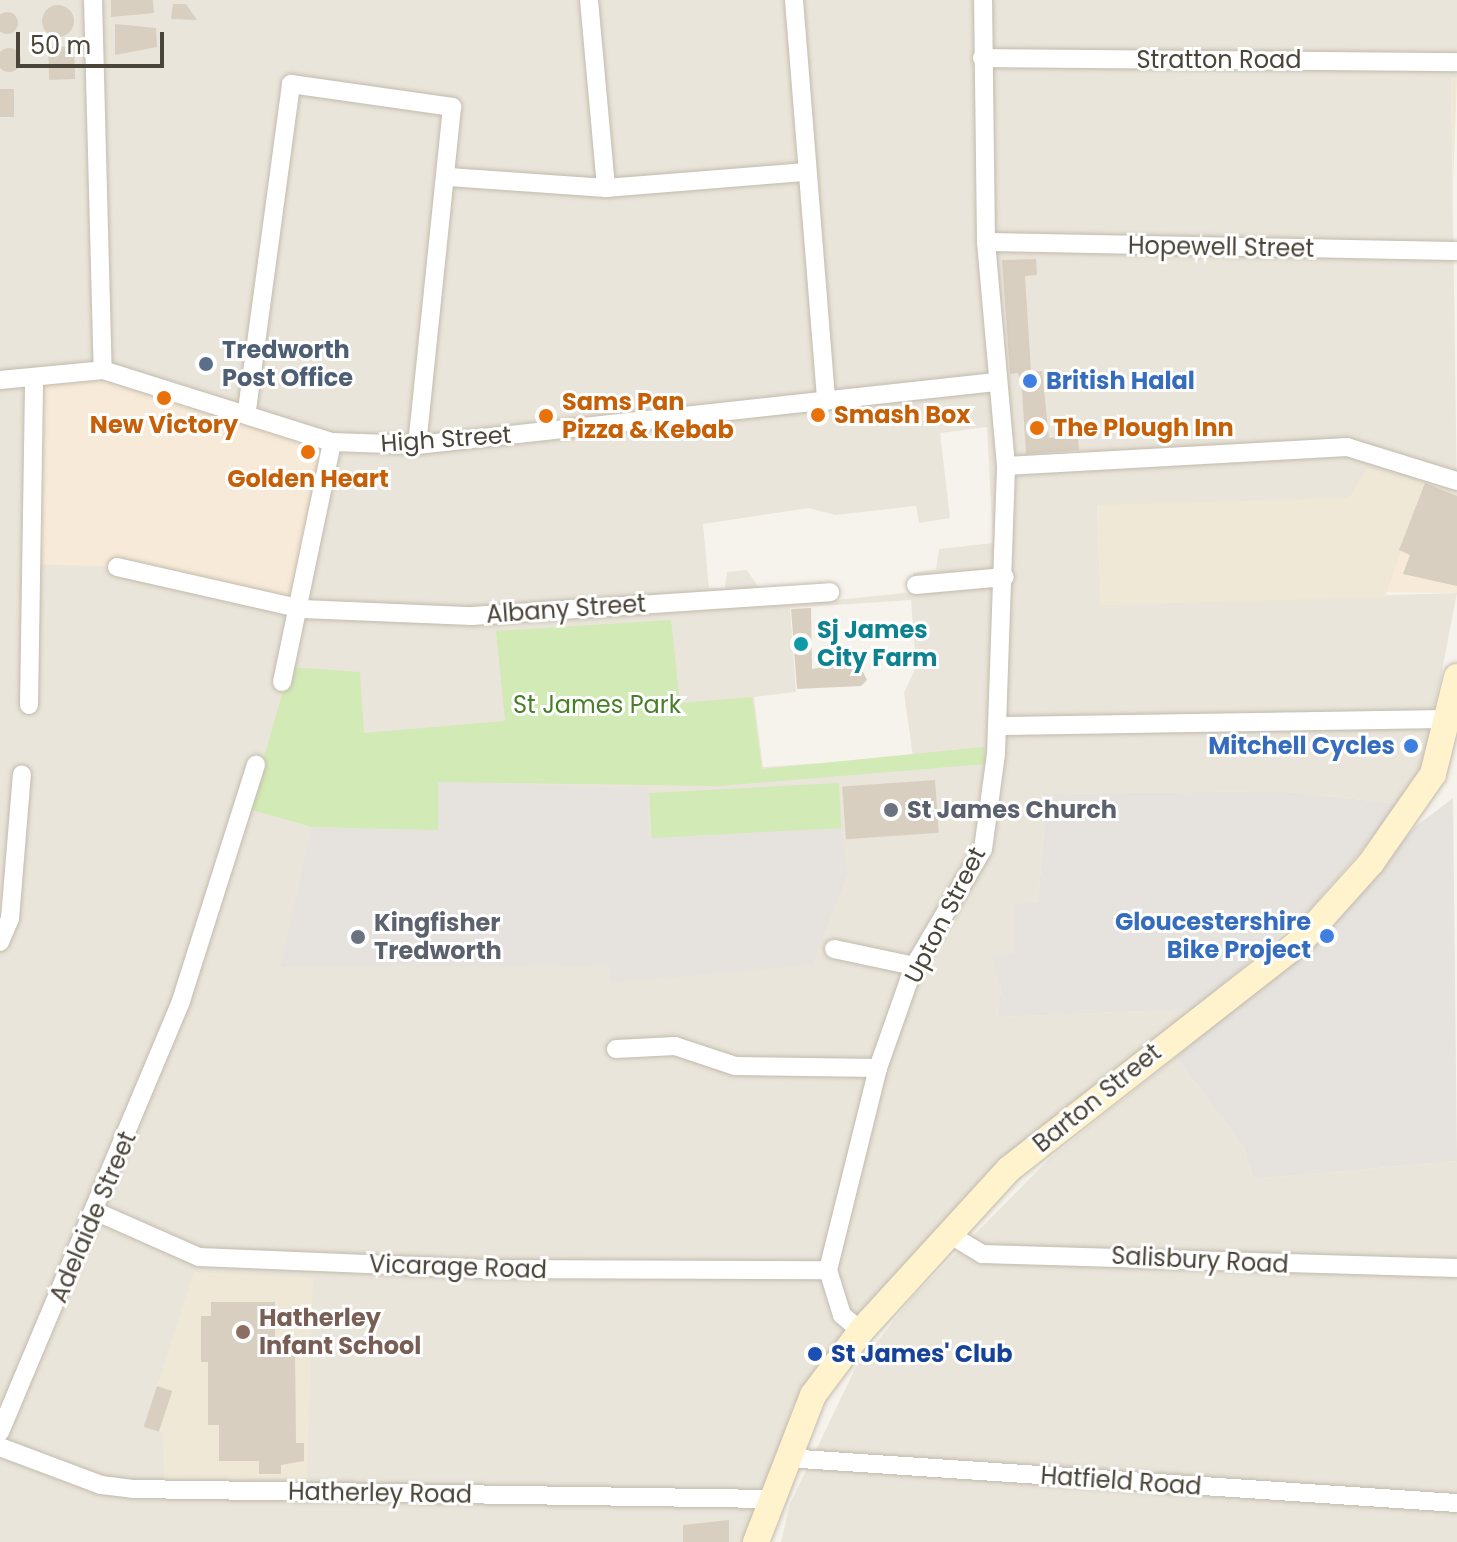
<!DOCTYPE html>
<style>
body{margin:0}
#map{position:relative;width:1457px;height:1542px;overflow:hidden;background:#f6f3ec;font-family:Poppins,sans-serif}
div>[style]{position:absolute}
.residential>*{inset:0;background:#eae5da}
.commercial>*{inset:0;background:#f7ead8}
.industrial>*{inset:0;background:#e6e2dd}
.education>*{inset:0;background:#efe8d6}
.green>*{inset:0;background:#d2eab5;transform-origin:0 0}
.building>*{inset:0;background:#d8cfc1;transform-origin:0 0}
.round{border-radius:50%}
.roads{filter:drop-shadow(0 0 2px #c2bbae) drop-shadow(0 0 2px #c2bbae)}
.minor>*{height:18px;margin:-9px;padding:0 9px;transform-origin:9px;border-radius:9px;background:#fff}
.secondary>*{height:26px;margin:-13px;padding:0 13px;transform-origin:13px;border-radius:13px;background:#fff3cd}
.dots>*{width:22px;height:22px;translate:-50% -50%;box-sizing:border-box;border:4px solid #fff;border-radius:50%}
span{translate:-50% -50%;white-space:nowrap;text-align:center;line-height:1.15;-webkit-text-stroke:6px #fff;paint-order:stroke}
.street-label{font-size:24px;color:#4b4439}
.service-label{font-size:24px;color:#4e5e75;font-weight:700}
.left{translate:0 -50%;text-align:left}
.shop-label{font-size:24px;color:#366cbe;font-weight:700}
.right{translate:-100% -50%;text-align:right}
.food-label{font-size:24px;color:#c56008;font-weight:700}
.culture-label{font-size:24px;color:#0d838f;font-weight:700}
.park-label{font-size:24px;color:#4a7f2a}
.worship-label{font-size:24px;color:#5b616d;font-weight:700}
.education-label{font-size:24px;color:#785e54;font-weight:700}
.transit-label{font-size:24px;color:#164399;font-weight:700}
.scale{position:absolute;left:16px;top:32px;width:148px;height:36px;box-sizing:border-box;border:4px solid #4b4439;border-top:0;padding-left:10px;font-size:24px;line-height:28px;white-space:nowrap;color:#4b4439;-webkit-text-stroke:6px #fff;paint-order:stroke}
</style>
<div id="map">
<div class="residential">
<div style="clip-path:polygon(evenodd,0 0,1457px 0,1457px 78px,1451px 78px,1457px 496px,1097px 506px,1101px 605px,1457px 593px,1423px 769px,1402px 804px,1277px 791px,1047px 794px,1038px 901px,1015px 904px,1015px 952px,991px 955px,1001px 987px,998px 1017px,1194px 1009px,1029px 1145px,890px 1280px,836px 1343px,793px 1406px,747px 1542px,0 1542px,0 0,987px 427px,993px 543px,939px 549px,936px 569px,913px 573px,914px 592px,835px 600px,760px 590px,747px 570px,727px 572px,725px 588px,709px 588px,703px 524px,809px 508px,835px 515px,916px 506px,919px 523px,950px 518px,940px 433px,987px 427px,0 0,911px 600px,916px 667px,904px 693px,913px 757px,763px 767px,754px 697px,796px 692px,790px 608px,911px 600px,0 0,812px 965px,611px 982px,611px 966px,280px 967px,812px 965px)"></div>
<div style="clip-path:polygon(1176px 1057px,1243px 1146px,1253px 1179px,1457px 1161px,1457px 1542px,781px 1542px,790px 1504px,855px 1369px,913px 1297px,1048px 1160px)"></div>
</div>
<div class="commercial">
<div style="clip-path:polygon(103px 370px,332px 442px,302px 609px,117px 567px,31px 564px,34px 377px)"></div>
<div style="clip-path:polygon(1425px 483px,1457px 496px,1457px 593px,1386px 592px)"></div>
</div>
<div class="industrial">
<div style="clip-path:polygon(438px 782px,649px 788px,648px 837px,841px 828px,848px 873px,812px 965px,611px 983px,610px 966px,280px 967px,312px 827px,437px 830px)"></div>
<div style="clip-path:polygon(1277px 791px,1402px 804px,1308px 912px,1194px 1009px,998px 1017px,1001px 987px,990px 955px,1015px 952px,1015px 904px,1038px 901px,1047px 794px)"></div>
<div style="clip-path:polygon(1453px 798px,1457px 1161px,1253px 1179px,1243px 1146px,1176px 1057px,1321px 935px,1415px 827px)"></div>
</div>
<div class="education">
<div style="clip-path:polygon(1451px 78px,1457px 78px,1453px 188px)"></div>
<div style="clip-path:polygon(1367px 468px,1425px 483px,1385px 597px,1101px 605px,1097px 505px,1349px 498px)"></div>
<div style="clip-path:polygon(194px 1272px,313px 1278px,307px 1478px,164px 1480px,163px 1433px,144px 1427px)"></div>
</div>
<div class="green">
<div style="clip-path:polygon(671px 620px,680px 703px,752px 697px,762px 769px,984px 747px,985px 764px,720px 786px,438px 782px,438px 830px,312px 827px,249px 809px,290px 667px,360px 672px,364px 733px,505px 721px,496px 631px)"></div>
<div style="left:839px;top:783px;width:45px;height:190px;rotate:87deg"></div>
</div>
<div class="building">
<div style="clip-path:polygon(111px 0,153px 0,154px 13px,111px 17px)"></div>
<div style="clip-path:polygon(173px 4px,186px 4px,197px 20px,171px 19px)"></div>
<div class="round" style="left:42px;top:5px;width:32px;height:32px"></div>
<div class="round" style="left:-4px;top:12px;width:22px;height:22px"></div>
<div style="clip-path:polygon(115px 24px,156px 28px,157px 47px,115px 55px)"></div>
<div style="left:74px;top:46px;width:33px;height:26px;rotate:88deg"></div>
<div class="round" style="left:-3px;top:48px;width:24px;height:24px"></div>
<div style="left:0;top:89px;width:14px;height:28px"></div>
<div style="clip-path:polygon(1036px 259px,1037px 275px,1025px 276px,1031px 372px,1042px 371px,1049px 438px,1078px 436px,1079px 450px,1026px 454px,1022px 390px,1018px 373px,1010px 374px,1002px 260px)"></div>
<div style="clip-path:polygon(1425px 483px,1457px 496px,1457px 586px,1403px 574px,1410px 555px,1399px 550px)"></div>
<div style="clip-path:polygon(811px 608px,812px 669px,858px 662px,867px 680px,861px 686px,797px 689px,791px 609px)"></div>
<div style="left:935px;top:780px;width:53px;height:93px;rotate:86deg"></div>
<div style="clip-path:polygon(211px 1302px,275px 1302px,275px 1338px,295px 1347px,296px 1443px,304px 1443px,304px 1461px,281px 1465px,281px 1474px,259px 1474px,259px 1461px,219px 1461px,219px 1425px,208px 1425px,208px 1362px,201px 1362px,201px 1316px,211px 1316px)"></div>
<div style="left:157px;top:1386px;width:16px;height:43px;rotate:18deg"></div>
<div style="clip-path:polygon(729px 1520px,729px 1542px,683px 1542px,683px 1525px)"></div>
</div>
<div class="roads">
<div class="minor">
<div style="left:93px;top:0;width:370px;rotate:88.5deg"></div>
<div style="left:589px;top:0;width:189px;rotate:84.8deg"></div>
<div style="left:794px;top:0;width:402px;rotate:85.4deg"></div>
<div style="left:982px;top:58px;width:475px;rotate:0.5deg"></div>
<div style="left:449px;top:177px;width:157px;rotate:4deg"></div>
<div style="left:606px;top:188px;width:201px;rotate:-4.6deg"></div>
<div style="left:986px;top:242px;width:471px;rotate:1.1deg"></div>
<div style="left:0;top:380px;width:103px;rotate:-5.5deg"></div>
<div style="left:103px;top:370px;width:240px;rotate:17.5deg"></div>
<div style="left:332px;top:442px;width:85px;rotate:2deg"></div>
<div style="left:417px;top:445px;width:582px;rotate:-6.21deg"></div>
<div style="left:247px;top:410px;width:329px;rotate:-82.3deg"></div>
<div style="left:291px;top:84px;width:163px;rotate:8.1deg"></div>
<div style="left:452px;top:107px;width:340px;rotate:95.9deg"></div>
<div style="left:1006px;top:466px;width:342px;rotate:-3.2deg"></div>
<div style="left:1347px;top:447px;width:115px;rotate:17.2deg"></div>
<div style="left:117px;top:567px;width:190px;rotate:12.8deg"></div>
<div style="left:302px;top:609px;width:170px;rotate:2.4deg"></div>
<div style="left:472px;top:616px;width:359px;rotate:-3.8deg"></div>
<div style="left:916px;top:585px;width:89px;rotate:-5.1deg"></div>
<div style="left:282px;top:682px;width:245px;rotate:-78.2deg"></div>
<div style="left:29px;top:705px;width:328px;rotate:-89.1deg"></div>
<div style="left:998px;top:726px;width:452px;rotate:-0.9deg"></div>
<div style="left:0;top:942px;width:25px;rotate:-67deg"></div>
<div style="left:10px;top:919px;width:145px;rotate:-85.3deg"></div>
<div style="left:834px;top:949px;width:82px;rotate:12deg"></div>
<div style="left:616px;top:1049px;width:59px;rotate:-2.9deg"></div>
<div style="left:675px;top:1046px;width:63px;rotate:18.4deg"></div>
<div style="left:735px;top:1066px;width:143px;rotate:0.8deg"></div>
<div style="left:97px;top:1212px;width:111px;rotate:23.8deg"></div>
<div style="left:199px;top:1257px;width:282px;rotate:2.4deg"></div>
<div style="left:481px;top:1269px;width:347px;rotate:0.2deg"></div>
<div style="left:949px;top:1234px;width:39px;rotate:31deg"></div>
<div style="left:982px;top:1254px;width:475px;rotate:1.7deg"></div>
<div style="left:861px;top:1331px;width:25px;rotate:-140deg"></div>
<div style="left:842px;top:1315px;width:47px;rotate:-107.3deg"></div>
<div style="left:828px;top:1270px;width:208px;rotate:-76.1deg"></div>
<div style="left:878px;top:1068px;width:108px;rotate:-70.6deg"></div>
<div style="left:914px;top:966px;width:136px;rotate:-59.5deg"></div>
<div style="left:983px;top:849px;width:96px;rotate:-82.2deg"></div>
<div style="left:996px;top:754px;width:288px;rotate:-88deg"></div>
<div style="left:1006px;top:466px;width:225px;rotate:-95.1deg"></div>
<div style="left:986px;top:242px;width:242px;rotate:-90.7deg"></div>
<div style="left:0;top:1432px;width:467px;rotate:-67.2deg"></div>
<div style="left:181px;top:1001px;width:248px;rotate:-72.4deg"></div>
<div style="left:0;top:1447px;width:108px;rotate:20.6deg"></div>
<div style="left:101px;top:1485px;width:32px;rotate:7deg"></div>
<div style="left:133px;top:1489px;width:635px;rotate:0.9deg"></div>
<div style="left:786px;top:1458px;width:673px;rotate:3.84deg"></div>
</div>
<div class="secondary">
<div style="left:756px;top:1542px;width:158px;rotate:-68.8deg"></div>
<div style="left:813px;top:1395px;width:80px;rotate:-53.1deg"></div>
<div style="left:861px;top:1331px;width:219px;rotate:-47.6deg"></div>
<div style="left:1009px;top:1169px;width:370px;rotate:-38deg"></div>
<div style="left:1301px;top:941px;width:105px;rotate:-48.1deg"></div>
<div style="left:1371px;top:863px;width:108px;rotate:-55.1deg"></div>
<div style="left:1433px;top:774px;width:100px;rotate:-76.1deg"></div>
</div>
</div>
<div class="dots">
<div style="left:206px;top:364px;background:#5c6f8a"></div>
<div style="left:1030px;top:381px;background:#3f7fe0"></div>
<div style="left:164px;top:398px;background:#e8710a"></div>
<div style="left:818px;top:415px;background:#e8710a"></div>
<div style="left:546px;top:416px;background:#e8710a"></div>
<div style="left:1037px;top:428px;background:#e8710a"></div>
<div style="left:308px;top:452px;background:#e8710a"></div>
<div style="left:801px;top:644px;background:#0f9aa8"></div>
<div style="left:1411px;top:746px;background:#3f7fe0"></div>
<div style="left:891px;top:810px;background:#6b7280"></div>
<div style="left:1327px;top:936px;background:#3f7fe0"></div>
<div style="left:358px;top:937px;background:#6b7280"></div>
<div style="left:243px;top:1332px;background:#8d6e63"></div>
<div style="left:815px;top:1354px;background:#1a4fb4"></div>
</div>
<div class="street-label">
<span style="left:1219px;top:60px">Stratton Road</span>
<span style="left:1221px;top:247px;rotate:1deg">Hopewell Street</span>
<span style="left:446px;top:439px;rotate:-4deg">High Street</span>
<span style="left:566px;top:609px;rotate:-4deg">Albany Street</span>
<span style="left:945px;top:915px;rotate:-63deg">Upton Street</span>
<span style="left:1097px;top:1098px;rotate:-39deg">Barton Street</span>
<span style="left:93px;top:1217px;rotate:-67deg">Adelaide Street</span>
<span style="left:1200px;top:1260px;rotate:3deg">Salisbury Road</span>
<span style="left:458px;top:1267px;rotate:2deg">Vicarage Road</span>
<span style="left:1121px;top:1481px;rotate:4deg">Hatfield Road</span>
<span style="left:380px;top:1493px;rotate:1deg">Hatherley Road</span>
</div>
<div class="service-label">
<span class="left" style="left:222px;top:364px">Tredworth<br>Post Office</span>
</div>
<div class="shop-label">
<span class="left" style="left:1046px;top:381px">British Halal</span>
<span class="right" style="left:1395px;top:746px">Mitchell Cycles</span>
<span class="right" style="left:1311px;top:936px">Gloucestershire<br>Bike Project</span>
</div>
<div class="food-label">
<span class="left" style="left:562px;top:416px">Sams Pan<br>Pizza &amp; Kebab</span>
<span class="left" style="left:834px;top:415px">Smash Box</span>
<span style="left:164px;top:425px">New Victory</span>
<span class="left" style="left:1053px;top:428px">The Plough Inn</span>
<span style="left:308px;top:479px">Golden Heart</span>
</div>
<div class="culture-label">
<span class="left" style="left:817px;top:644px">Sj James<br>City Farm</span>
</div>
<div class="park-label">
<span style="left:597px;top:705px">St James Park</span>
</div>
<div class="worship-label">
<span class="left" style="left:907px;top:810px">St James Church</span>
<span class="left" style="left:374px;top:937px">Kingfisher<br>Tredworth</span>
</div>
<div class="education-label">
<span class="left" style="left:259px;top:1332px">Hatherley<br>Infant School</span>
</div>
<div class="transit-label">
<span class="left" style="left:831px;top:1354px">St James' Club</span>
</div>
<div class="scale">50 m</div>
</div>
